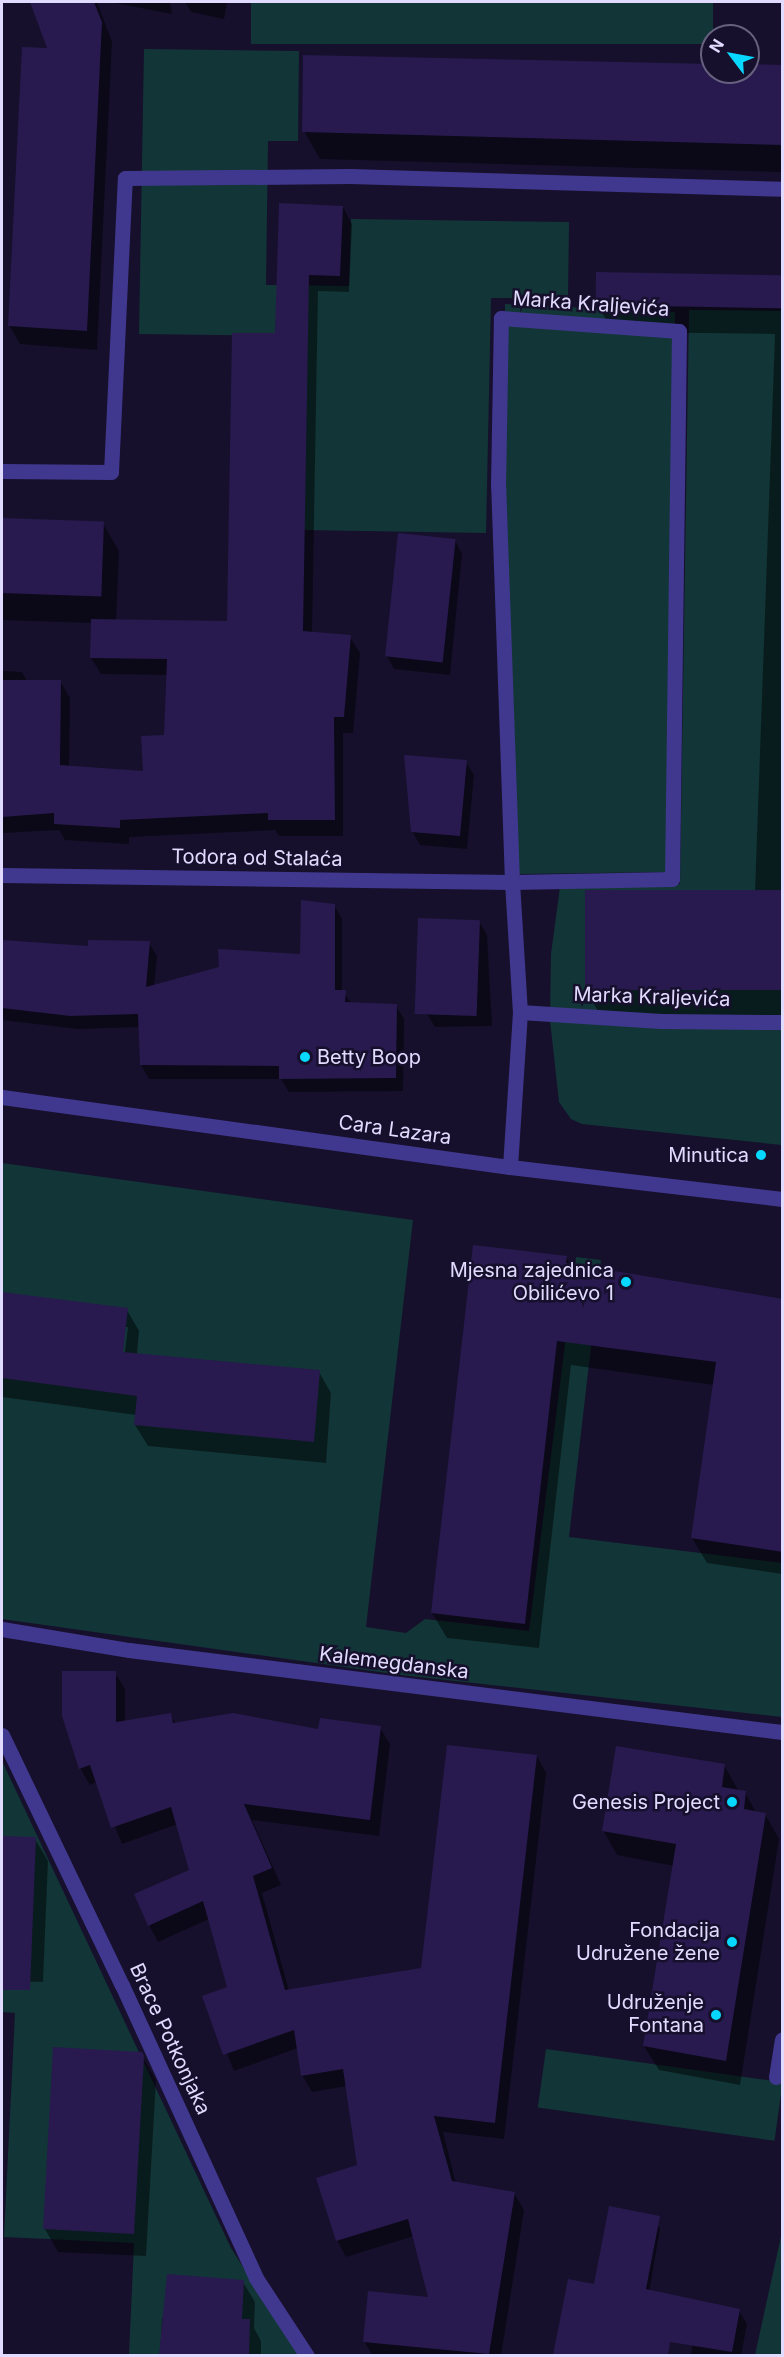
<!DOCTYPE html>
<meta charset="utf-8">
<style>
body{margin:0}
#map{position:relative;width:784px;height:2357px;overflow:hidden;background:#16102c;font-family:Inter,sans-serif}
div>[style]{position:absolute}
.green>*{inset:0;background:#123637;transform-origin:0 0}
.shadow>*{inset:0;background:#0007}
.building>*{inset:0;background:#281a4e;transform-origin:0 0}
.service>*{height:15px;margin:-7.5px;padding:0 7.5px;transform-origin:7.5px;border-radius:7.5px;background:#40388e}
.minor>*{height:15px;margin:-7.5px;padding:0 7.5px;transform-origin:7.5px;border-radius:7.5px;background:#40388e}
.tertiary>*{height:15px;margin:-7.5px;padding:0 7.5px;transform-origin:7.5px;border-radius:7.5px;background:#40388e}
.dots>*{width:16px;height:16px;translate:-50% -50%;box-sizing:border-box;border:3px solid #16102c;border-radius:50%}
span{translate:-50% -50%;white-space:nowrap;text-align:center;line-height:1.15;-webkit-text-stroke:5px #16102c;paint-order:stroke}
.street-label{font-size:20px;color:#e1dbff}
.poi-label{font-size:20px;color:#e1dbff}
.left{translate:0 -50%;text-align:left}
.right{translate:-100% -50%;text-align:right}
.frame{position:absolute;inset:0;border:3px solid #e1dbff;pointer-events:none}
.north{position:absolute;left:700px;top:24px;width:60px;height:60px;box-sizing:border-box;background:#16102c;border:2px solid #676180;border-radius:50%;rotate:302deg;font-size:16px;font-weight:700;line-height:24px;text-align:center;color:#e1dbff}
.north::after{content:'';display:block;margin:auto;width:21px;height:27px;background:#07d8ff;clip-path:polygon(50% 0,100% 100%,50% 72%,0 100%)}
</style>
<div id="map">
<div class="green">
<div style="left:251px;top:2px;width:462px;height:42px"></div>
<div style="clip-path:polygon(144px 49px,299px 51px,298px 141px,268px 141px,266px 285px,349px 286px,351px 219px,569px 222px,568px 298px,491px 298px,486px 533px,303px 530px,306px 336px,139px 334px)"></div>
<div style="clip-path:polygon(505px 304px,675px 312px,667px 872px,517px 874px,503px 499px)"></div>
<div style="clip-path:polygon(689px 310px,782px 311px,782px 1145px,582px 1124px,571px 1119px,559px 1102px,550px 1020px,551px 954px,560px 887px,588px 883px,680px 884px)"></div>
<div style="clip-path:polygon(2px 1163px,413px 1220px,366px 1627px,406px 1633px,425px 1619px,529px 1631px,576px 1257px,601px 1260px,569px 1537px,782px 1563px,782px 1717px,401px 1675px,2px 1619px)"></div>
<div style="clip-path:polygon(2px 1761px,231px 2248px,299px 2355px,129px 2355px,134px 2243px,4px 2237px,15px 2013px,2px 2012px)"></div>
<div style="left:546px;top:2049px;width:239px;height:59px;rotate:8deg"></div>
<div style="clip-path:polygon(782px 2232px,782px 2355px,755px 2355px)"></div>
</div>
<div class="shadow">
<div style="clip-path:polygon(32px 2px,97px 2px,112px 42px,97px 350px,20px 344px,9px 325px,50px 50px)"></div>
<div style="clip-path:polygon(110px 2px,170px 2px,172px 14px)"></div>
<div style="clip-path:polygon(185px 2px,227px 2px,224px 19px,191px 12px)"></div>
<div style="clip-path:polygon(748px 66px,782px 66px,782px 172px,320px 159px,304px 131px,712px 72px,748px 72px)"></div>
<div style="clip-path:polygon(343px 207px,352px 224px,349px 292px,318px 291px,312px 634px,350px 637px,360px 653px,353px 733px,343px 733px,343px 836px,279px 836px,275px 830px,129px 837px,129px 844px,65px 840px,59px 830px,2px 833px,2px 671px,22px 672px,27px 681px,60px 681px,70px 698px,69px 767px,144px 772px,165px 737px,168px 675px,101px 674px,91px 658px,92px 623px,2px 620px,2px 520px,103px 524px,119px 551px,116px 621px,228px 623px,277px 335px)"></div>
<div style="clip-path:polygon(782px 276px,782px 1022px,601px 1017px,586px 989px,755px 891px,775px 334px,613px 332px,597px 304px)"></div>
<div style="clip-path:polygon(455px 540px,462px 554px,450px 675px,394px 669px,386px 655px)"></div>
<div style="clip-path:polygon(466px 762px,474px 775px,467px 849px,420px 845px,412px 831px)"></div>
<div style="clip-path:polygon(334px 905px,342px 919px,342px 991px,352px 1004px,396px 1006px,404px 1019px,403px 1091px,289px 1092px,281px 1079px,149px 1079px,141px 1065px,140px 1027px,78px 1029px,2px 1020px,2px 941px,89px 947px,149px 943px,157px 956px,154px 986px,301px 956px)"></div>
<div style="clip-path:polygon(479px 921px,487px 935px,492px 1026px,435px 1027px,427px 1014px)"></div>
<div style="clip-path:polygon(566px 1257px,571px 1266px,782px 1300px,782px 1574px,707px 1563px,692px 1538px,714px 1385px,571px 1365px,539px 1648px,447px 1638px,432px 1613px)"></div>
<div style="clip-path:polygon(evenodd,2px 1294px,127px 1310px,139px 1331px,137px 1354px,319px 1372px,331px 1393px,326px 1463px,148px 1446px,135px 1425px,136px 1415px,2px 1397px,2px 1294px,124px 1327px,128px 1327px,124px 1359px,121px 1359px,124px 1327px)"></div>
<div style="clip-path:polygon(115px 1673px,125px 1689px,125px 1722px,170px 1715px,176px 1724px,320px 1731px,380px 1728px,390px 1744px,379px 1836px,252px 1820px,281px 1885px,262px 1893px,289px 1991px,423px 1969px,537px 1756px,546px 1773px,504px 2139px,443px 2132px,456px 2184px,514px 2193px,524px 2210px,501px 2356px,373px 2356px,364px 2341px,430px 2299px,414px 2236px,346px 2257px,337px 2240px,359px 2166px,347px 2086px,312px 2092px,302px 2075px,298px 2048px,234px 2071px,204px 1997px,229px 1988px,209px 1919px,158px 1942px,149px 1925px,191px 1871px,178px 1824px,122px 1844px,97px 1782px,90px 1785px,80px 1768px)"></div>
<div style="clip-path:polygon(724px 1765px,738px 1790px,745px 1792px,756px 1813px,765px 1814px,779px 1839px,740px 2085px,659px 2070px,644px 2046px,674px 1866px,617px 1855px,603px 1830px)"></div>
<div style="clip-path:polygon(2px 1837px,35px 1839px,48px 1861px,43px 1982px,2px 1981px)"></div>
<div style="clip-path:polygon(141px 2054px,156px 2080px,146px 2256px,58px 2252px,45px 2229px)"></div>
<div style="clip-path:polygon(652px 2216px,660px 2229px,638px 2356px,555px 2356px,569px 2281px,595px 2286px)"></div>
<div style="clip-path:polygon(243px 2282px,255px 2302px,254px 2328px,261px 2341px,261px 2356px,160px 2356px,162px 2318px)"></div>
<div style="clip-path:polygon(697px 2303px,739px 2311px,747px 2324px,741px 2356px,691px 2356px)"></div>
</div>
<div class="building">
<div style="clip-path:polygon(30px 2px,94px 2px,102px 22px,87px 331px,8px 326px,22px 47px,47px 48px)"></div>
<div style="clip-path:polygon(303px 55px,712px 64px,712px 72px,748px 72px,748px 64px,783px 65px,783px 145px,302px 132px)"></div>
<div style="clip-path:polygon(279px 203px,343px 206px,340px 276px,309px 275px,303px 631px,351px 635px,344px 717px,334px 717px,335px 820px,268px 820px,268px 813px,120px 820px,120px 828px,54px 824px,54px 813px,2px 817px,2px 680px,61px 680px,60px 765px,143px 771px,141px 736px,164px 735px,167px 659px,90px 658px,91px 619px,227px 621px,232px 333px,275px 333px)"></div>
<div style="left:596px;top:272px;width:187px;height:33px;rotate:1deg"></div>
<div style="left:2px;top:518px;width:102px;height:75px;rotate:2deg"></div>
<div style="left:398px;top:533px;width:58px;height:124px;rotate:6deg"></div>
<div style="clip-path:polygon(404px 755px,467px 760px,460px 836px,411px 832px)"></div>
<div style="left:585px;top:890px;width:198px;height:100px"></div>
<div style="clip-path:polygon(301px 900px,335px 904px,335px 990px,346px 990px,345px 1002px,397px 1004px,396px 1078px,279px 1079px,279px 1066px,140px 1065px,138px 1014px,70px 1016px,2px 1008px,2px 940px,88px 946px,88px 940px,150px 941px,146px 987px,219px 967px,218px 949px,300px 954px)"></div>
<div style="left:418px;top:918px;width:62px;height:96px;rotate:2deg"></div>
<div style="clip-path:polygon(473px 1245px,567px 1256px,566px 1263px,783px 1299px,783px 1552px,691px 1538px,716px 1362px,557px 1341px,525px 1624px,431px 1613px)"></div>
<div style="clip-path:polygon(2px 1292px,128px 1308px,123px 1352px,320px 1370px,314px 1442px,134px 1425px,137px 1396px,2px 1378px)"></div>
<div style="clip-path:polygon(62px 1671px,116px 1671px,116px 1722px,171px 1713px,173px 1723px,233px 1713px,318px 1729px,320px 1718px,381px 1726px,370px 1820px,244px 1804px,272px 1868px,253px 1876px,285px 1990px,421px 1968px,447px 1745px,537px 1755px,495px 2123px,434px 2116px,452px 2181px,515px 2192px,489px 2354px,363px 2342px,368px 2291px,428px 2297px,408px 2219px,336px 2241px,316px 2178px,357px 2165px,343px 2069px,301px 2076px,294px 2030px,223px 2055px,202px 1996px,227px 1987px,203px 1901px,148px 1926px,134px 1894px,189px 1870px,171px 1807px,111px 1828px,90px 1765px,79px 1769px,62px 1716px)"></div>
<div style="clip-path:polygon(616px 1746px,725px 1764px,722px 1787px,746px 1791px,744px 1809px,766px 1813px,726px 2061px,643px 2046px,676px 1844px,602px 1831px)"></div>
<div style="clip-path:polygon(2px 1836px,36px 1837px,30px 1990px,2px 1990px)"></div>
<div style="clip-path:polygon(53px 2047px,142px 2052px,144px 2056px,134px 2234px,43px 2229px)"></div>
<div style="clip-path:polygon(609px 2206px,660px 2216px,646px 2289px,740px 2309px,732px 2352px,670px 2342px,668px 2355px,553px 2355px,568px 2279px,594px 2284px)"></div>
<div style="clip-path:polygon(167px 2274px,244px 2280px,242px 2319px,250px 2319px,249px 2355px,159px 2355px)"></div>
</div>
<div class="service">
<div style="left:501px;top:318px;width:178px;rotate:4.2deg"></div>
<div style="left:679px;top:331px;width:548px;rotate:90.73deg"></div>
<div style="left:672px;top:879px;width:160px;rotate:178.9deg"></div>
<div style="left:512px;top:882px;width:396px;rotate:-92deg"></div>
<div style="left:498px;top:486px;width:168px;rotate:-89deg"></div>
<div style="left:2px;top:471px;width:109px;rotate:0.5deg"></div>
<div style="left:111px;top:472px;width:294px;rotate:-87.3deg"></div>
<div style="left:125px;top:178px;width:225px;rotate:-0.5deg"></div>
<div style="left:350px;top:176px;width:432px;rotate:1.7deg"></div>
<div style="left:520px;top:1012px;width:141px;rotate:3.7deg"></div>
<div style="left:661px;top:1021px;width:121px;rotate:0.5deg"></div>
<div style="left:776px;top:2077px;width:38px;rotate:-81deg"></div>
</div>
<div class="minor">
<div style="left:2px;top:875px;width:510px;rotate:0.79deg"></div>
<div style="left:512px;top:882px;width:130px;rotate:86.5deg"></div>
<div style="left:520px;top:1012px;width:155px;rotate:93.7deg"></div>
<div style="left:2px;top:1629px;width:129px;rotate:9.4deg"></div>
<div style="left:129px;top:1650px;width:658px;rotate:7.16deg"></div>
<div style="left:2px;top:1735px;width:277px;rotate:64.4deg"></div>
<div style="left:122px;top:1985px;width:322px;rotate:65.4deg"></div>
<div style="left:256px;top:2278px;width:93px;rotate:56.8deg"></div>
</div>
<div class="tertiary">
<div style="left:2px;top:1097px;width:513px;rotate:7.85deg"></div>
<div style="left:510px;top:1167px;width:274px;rotate:6.7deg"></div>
</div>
<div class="dots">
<div style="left:305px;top:1057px;background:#07d8ff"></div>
<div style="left:761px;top:1155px;background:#07d8ff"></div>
<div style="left:626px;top:1282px;background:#07d8ff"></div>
<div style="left:732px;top:1802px;background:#07d8ff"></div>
<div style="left:732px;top:1942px;background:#07d8ff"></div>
<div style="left:716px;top:2015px;background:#07d8ff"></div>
</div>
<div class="street-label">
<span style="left:591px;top:304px;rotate:4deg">Marka Kraljevića</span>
<span style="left:257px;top:858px;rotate:1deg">Todora od Stalaća</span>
<span style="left:652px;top:997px;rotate:2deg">Marka Kraljevića</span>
<span style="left:395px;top:1130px;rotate:8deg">Cara Lazara</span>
<span style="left:394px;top:1663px;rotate:7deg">Kalemegdanska</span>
<span style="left:170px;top:2039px;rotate:65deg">Brace Potkonjaka</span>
</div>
<div class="poi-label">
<span class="left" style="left:317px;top:1057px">Betty Boop</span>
<span class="right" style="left:749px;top:1155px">Minutica</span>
<span class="right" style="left:614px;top:1282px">Mjesna zajednica<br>Obilićevo 1</span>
<span class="right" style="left:720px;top:1802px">Genesis Project</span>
<span class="right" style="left:720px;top:1942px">Fondacija<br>Udružene žene</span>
<span class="right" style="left:704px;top:2014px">Udruženje<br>Fontana</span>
</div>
<div class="frame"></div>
<div class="north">N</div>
</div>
